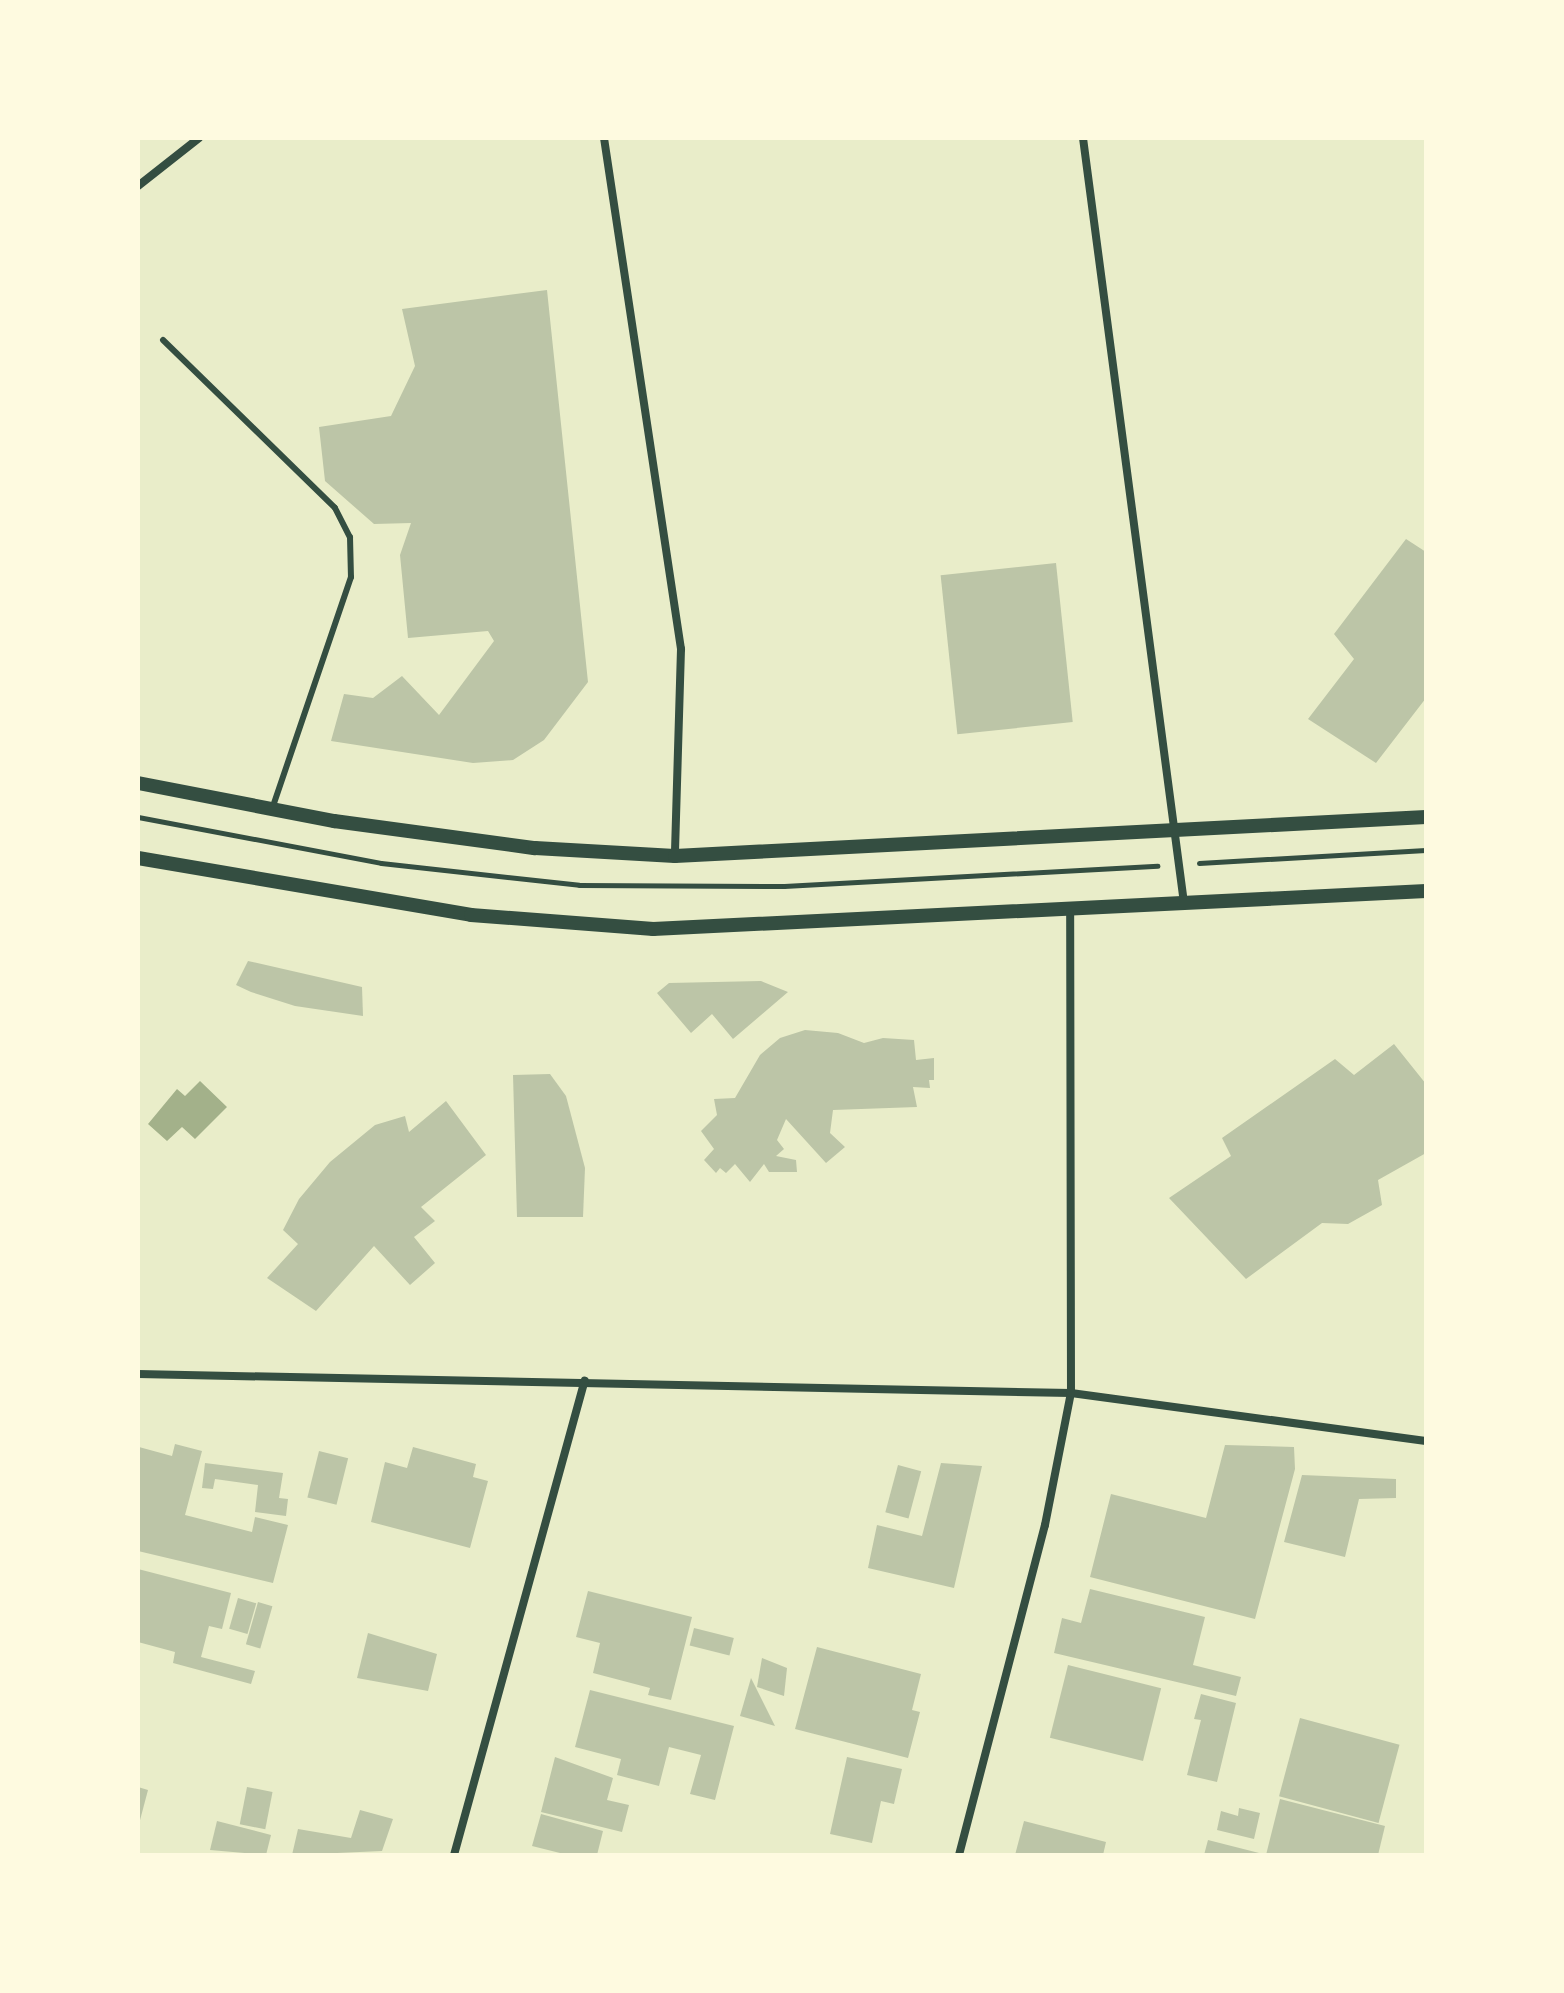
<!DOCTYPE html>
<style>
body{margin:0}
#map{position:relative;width:1564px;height:1993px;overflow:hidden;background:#e9edc9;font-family:"Varela Round",sans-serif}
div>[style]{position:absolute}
.water>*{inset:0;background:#a3b18a}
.building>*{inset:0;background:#bcc5a7;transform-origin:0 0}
.path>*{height:5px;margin:-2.5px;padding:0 2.5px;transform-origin:2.5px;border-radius:2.5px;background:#344e41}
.service>*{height:6px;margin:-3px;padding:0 3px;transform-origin:3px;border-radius:3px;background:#344e41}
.minor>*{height:8px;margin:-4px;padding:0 4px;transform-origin:4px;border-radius:4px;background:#344e41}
.tertiary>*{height:14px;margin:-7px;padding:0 7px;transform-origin:7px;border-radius:7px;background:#344e41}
span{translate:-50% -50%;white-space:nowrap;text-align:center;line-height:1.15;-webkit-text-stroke:8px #fefae0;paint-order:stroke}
.frame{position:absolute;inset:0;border:140px solid #fefae0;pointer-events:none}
</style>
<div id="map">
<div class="water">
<div style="clip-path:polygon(200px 1081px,227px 1107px,195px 1139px,182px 1127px,167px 1141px,148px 1124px,177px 1089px,185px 1096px)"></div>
</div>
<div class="building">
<div style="clip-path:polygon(547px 290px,588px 682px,544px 740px,513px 760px,473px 763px,331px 741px,344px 694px,373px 698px,402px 676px,439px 715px,494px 641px,488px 631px,408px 638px,400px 555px,411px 523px,374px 524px,325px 481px,319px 427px,391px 416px,415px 366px,402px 309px)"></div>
<div style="clip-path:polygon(1406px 539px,1426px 552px,1426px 698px,1376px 763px,1308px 719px,1354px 659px,1334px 634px)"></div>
<div style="left:1056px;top:563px;width:160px;height:116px;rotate:84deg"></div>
<div style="clip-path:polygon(248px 961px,362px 987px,363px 1016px,295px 1006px,251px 992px,236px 985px)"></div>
<div style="clip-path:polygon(761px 981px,788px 992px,733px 1039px,712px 1014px,691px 1033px,657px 993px,669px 983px)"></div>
<div style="clip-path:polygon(805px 1030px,838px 1033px,864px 1043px,883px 1038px,914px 1040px,916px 1060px,934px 1058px,934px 1080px,929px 1080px,930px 1088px,913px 1087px,917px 1107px,833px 1110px,830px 1133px,845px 1147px,826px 1163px,786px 1119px,777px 1140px,784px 1149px,776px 1156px,796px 1160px,797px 1172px,769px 1172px,764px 1164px,750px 1182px,735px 1164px,726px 1173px,720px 1168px,716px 1173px,704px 1160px,714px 1149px,701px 1131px,717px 1115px,714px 1099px,735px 1098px,760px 1055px,780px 1038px)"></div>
<div style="clip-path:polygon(1394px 1044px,1426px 1084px,1426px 1153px,1378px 1180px,1382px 1205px,1348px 1224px,1322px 1223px,1246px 1279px,1169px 1198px,1231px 1156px,1222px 1138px,1335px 1059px,1354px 1075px)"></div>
<div style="clip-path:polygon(550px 1074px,566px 1096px,585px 1168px,583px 1217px,517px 1217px,513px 1075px)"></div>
<div style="clip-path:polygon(446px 1101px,486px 1155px,421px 1207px,435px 1221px,414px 1237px,435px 1263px,410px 1285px,374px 1246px,316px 1311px,267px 1278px,298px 1244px,283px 1230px,299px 1199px,330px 1162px,375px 1125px,405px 1116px,409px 1132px)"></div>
<div style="clip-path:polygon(175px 1444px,202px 1451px,185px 1515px,252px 1532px,255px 1517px,288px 1525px,273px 1583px,138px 1551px,139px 1447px,172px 1456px)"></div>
<div style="clip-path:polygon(1225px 1445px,1294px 1447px,1295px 1469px,1255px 1619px,1090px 1577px,1111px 1494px,1206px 1518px)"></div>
<div style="clip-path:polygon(413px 1447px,476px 1464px,473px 1477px,488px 1481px,470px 1548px,371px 1522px,385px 1462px,407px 1468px)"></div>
<div style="left:319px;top:1451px;width:30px;height:48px;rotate:14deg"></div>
<div style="clip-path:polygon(205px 1463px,283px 1473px,279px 1498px,288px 1499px,286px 1516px,255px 1512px,258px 1485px,215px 1479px,213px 1489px,202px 1488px)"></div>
<div style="clip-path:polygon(941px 1463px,982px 1466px,954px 1588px,868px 1568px,877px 1525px,922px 1536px)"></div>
<div style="left:898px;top:1465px;width:24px;height:49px;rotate:15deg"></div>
<div style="clip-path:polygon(1302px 1475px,1396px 1479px,1396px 1498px,1359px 1499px,1345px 1557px,1284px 1542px)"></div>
<div style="clip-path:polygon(138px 1569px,231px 1593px,222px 1629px,209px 1626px,201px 1657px,255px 1671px,251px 1684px,173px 1663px,175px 1652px,138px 1642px)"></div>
<div style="clip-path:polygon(1090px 1589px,1205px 1617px,1193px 1665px,1241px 1677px,1236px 1696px,1054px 1653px,1062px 1618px,1081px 1623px)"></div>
<div style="clip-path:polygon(588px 1591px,692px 1617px,671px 1700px,648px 1695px,650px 1688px,593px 1673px,600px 1643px,576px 1637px)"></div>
<div style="left:238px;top:1598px;width:19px;height:32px;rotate:16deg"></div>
<div style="left:258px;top:1602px;width:15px;height:44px;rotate:16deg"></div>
<div style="left:694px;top:1628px;width:41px;height:18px;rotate:14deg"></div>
<div style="clip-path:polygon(368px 1633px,437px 1654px,428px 1691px,357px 1678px)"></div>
<div style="clip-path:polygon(817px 1647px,921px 1674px,912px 1710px,920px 1712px,908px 1758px,795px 1729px)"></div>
<div style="clip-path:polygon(762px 1658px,787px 1668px,784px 1696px,757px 1687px)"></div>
<div style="left:1068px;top:1665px;width:96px;height:75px;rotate:14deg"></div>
<div style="clip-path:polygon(751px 1678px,775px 1726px,740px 1716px)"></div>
<div style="clip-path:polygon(590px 1690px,734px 1726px,715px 1800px,690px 1794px,701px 1755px,669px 1747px,659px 1786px,617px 1775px,621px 1759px,575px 1747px)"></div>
<div style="clip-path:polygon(1201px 1694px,1236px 1703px,1217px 1782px,1187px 1775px,1201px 1720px,1194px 1719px)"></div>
<div style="left:1300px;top:1718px;width:103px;height:81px;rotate:15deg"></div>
<div style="clip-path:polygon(555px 1757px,613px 1778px,607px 1800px,629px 1805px,622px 1832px,541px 1812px)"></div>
<div style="clip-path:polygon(847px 1757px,902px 1769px,894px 1804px,881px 1801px,872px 1843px,830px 1834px)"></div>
<div style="clip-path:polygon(138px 1787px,148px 1790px,139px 1824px,138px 1824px)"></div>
<div style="left:247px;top:1787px;width:26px;height:38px;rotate:11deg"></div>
<div style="clip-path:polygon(1280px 1799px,1385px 1826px,1378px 1855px,1266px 1855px)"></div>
<div style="clip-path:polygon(1239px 1808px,1260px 1813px,1254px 1839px,1217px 1830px,1221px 1811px,1238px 1816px)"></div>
<div style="clip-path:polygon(360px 1810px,393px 1819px,382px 1851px,292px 1855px,298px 1829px,351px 1838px)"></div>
<div style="clip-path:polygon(541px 1814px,603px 1831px,597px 1855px,568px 1855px,532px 1846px)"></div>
<div style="clip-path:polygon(217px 1821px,271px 1835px,266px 1855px,210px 1850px)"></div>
<div style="clip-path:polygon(1024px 1821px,1106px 1842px,1103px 1855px,1015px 1855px)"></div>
<div style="clip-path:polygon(1208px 1840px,1263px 1854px,1263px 1855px,1204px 1855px)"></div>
</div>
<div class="path">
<div style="left:138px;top:817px;width:247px;rotate:10.7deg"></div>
<div style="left:381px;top:863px;width:199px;rotate:6.3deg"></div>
<div style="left:579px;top:885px;width:205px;rotate:0.3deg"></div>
<div style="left:784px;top:886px;width:374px;rotate:-3.1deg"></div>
<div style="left:1199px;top:863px;width:227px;rotate:-3.3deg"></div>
</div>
<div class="service">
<div style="left:163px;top:340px;width:240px;rotate:44.3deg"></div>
<div style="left:335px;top:508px;width:33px;rotate:63deg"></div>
<div style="left:350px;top:537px;width:40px;rotate:88.6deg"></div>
<div style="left:351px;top:577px;width:245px;rotate:108.8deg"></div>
</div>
<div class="minor">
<div style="left:604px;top:138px;width:517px;rotate:81.43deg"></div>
<div style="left:681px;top:649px;width:207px;rotate:91.7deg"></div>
<div style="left:1083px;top:138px;width:772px;rotate:82.48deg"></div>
<div style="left:138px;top:186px;width:78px;rotate:-38.2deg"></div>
<div style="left:138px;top:1374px;width:933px;rotate:1.17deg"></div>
<div style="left:1071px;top:1393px;width:358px;rotate:7.7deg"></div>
<div style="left:454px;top:1855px;width:492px;rotate:-74.6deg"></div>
<div style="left:959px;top:1855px;width:341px;rotate:-75.4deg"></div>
<div style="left:1045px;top:1525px;width:135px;rotate:-78.9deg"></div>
<div style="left:1071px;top:1393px;width:482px;rotate:-90.1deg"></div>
</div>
<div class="tertiary">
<div style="left:138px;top:783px;width:200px;rotate:11deg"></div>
<div style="left:334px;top:821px;width:203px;rotate:7.7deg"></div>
<div style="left:535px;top:848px;width:140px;rotate:3.3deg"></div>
<div style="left:675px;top:856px;width:752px;rotate:-2.97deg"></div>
<div style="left:138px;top:858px;width:338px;rotate:9.7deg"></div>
<div style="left:471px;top:915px;width:183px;rotate:4.4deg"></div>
<div style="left:653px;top:929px;width:774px;rotate:-2.81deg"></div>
</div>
<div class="frame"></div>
</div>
